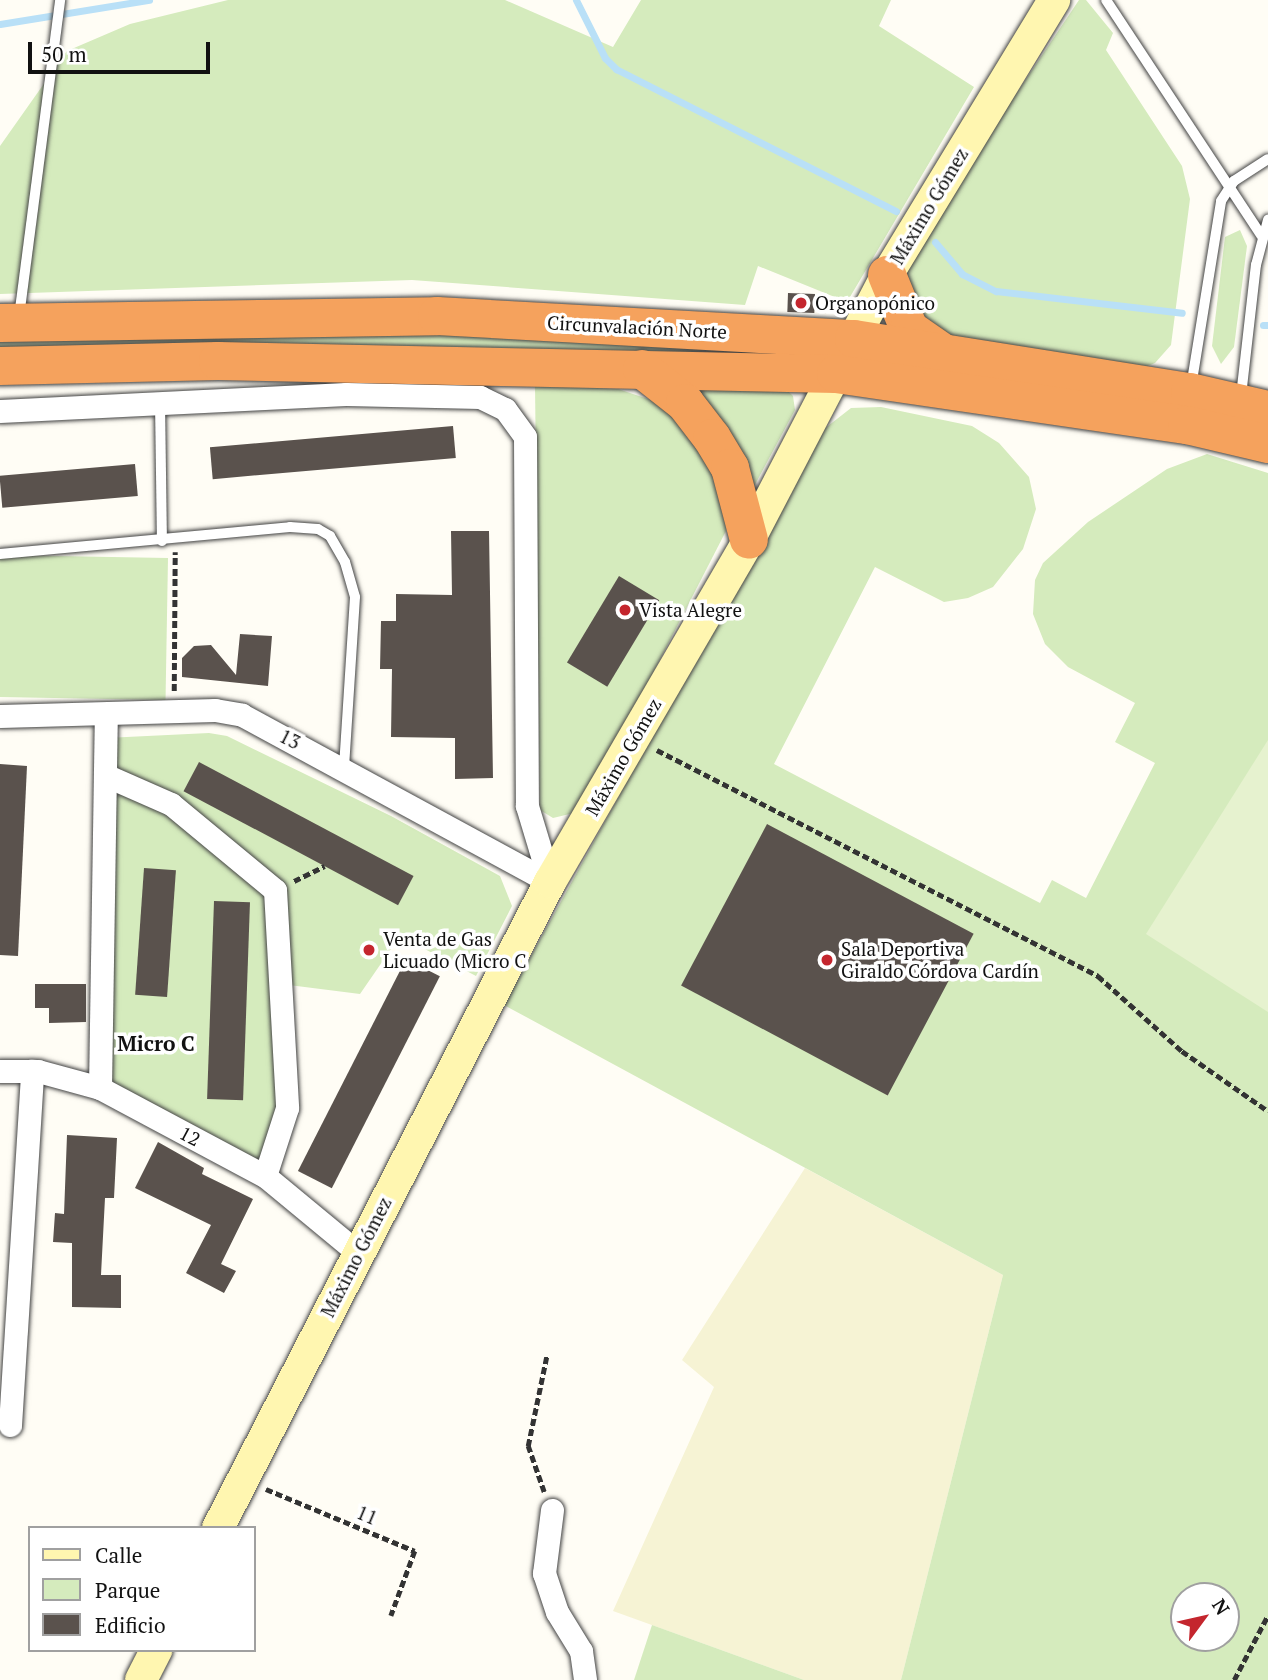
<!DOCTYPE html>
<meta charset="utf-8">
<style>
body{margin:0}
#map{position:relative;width:1268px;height:1680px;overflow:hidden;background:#fffdf5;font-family:"PT Serif",serif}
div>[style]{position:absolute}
.farmland>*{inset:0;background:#f6f3d4}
.green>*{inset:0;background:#d5ebbd;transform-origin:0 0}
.pitch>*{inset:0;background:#e6f2cf}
.stream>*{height:7px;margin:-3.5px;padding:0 3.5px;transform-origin:3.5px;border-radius:3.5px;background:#b9e0f7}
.building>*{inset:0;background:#5a524d;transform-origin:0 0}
.path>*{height:4.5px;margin-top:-2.25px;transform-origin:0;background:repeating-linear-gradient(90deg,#333 0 7px,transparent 0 10.5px)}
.roads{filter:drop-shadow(0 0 2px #444) drop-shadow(0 0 2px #444)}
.lane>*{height:10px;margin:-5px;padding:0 5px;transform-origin:5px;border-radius:5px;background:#fff}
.street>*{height:23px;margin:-11.5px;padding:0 11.5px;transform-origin:11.5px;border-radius:11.5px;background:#fff}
.secondary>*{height:32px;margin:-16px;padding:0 16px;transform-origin:16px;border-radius:16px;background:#fff6b0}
.highway>*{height:38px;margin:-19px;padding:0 19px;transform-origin:19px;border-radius:19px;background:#f5a25d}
.dots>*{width:19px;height:19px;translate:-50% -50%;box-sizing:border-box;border:4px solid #fff;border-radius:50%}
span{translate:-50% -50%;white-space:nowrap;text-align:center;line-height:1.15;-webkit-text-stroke:7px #fff;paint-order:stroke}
.street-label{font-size:19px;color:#111}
.poi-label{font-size:19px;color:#111}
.left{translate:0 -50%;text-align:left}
.neighbourhood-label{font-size:21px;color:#111;font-weight:700}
.legend{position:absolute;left:28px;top:1526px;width:228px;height:126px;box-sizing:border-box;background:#fff;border:2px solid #a0a0a0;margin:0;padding:9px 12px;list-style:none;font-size:21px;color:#111}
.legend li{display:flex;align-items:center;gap:14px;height:35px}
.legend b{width:35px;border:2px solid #a0a0a0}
.north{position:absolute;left:1170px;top:1582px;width:70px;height:70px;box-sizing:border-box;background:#fff;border:2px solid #a0a0a0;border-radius:50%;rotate:57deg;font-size:19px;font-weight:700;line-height:28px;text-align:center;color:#111}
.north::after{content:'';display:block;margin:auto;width:24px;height:32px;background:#c4262e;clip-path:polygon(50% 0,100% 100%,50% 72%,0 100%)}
.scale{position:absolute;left:28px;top:42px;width:182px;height:32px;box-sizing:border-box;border:4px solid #111;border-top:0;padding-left:9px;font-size:21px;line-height:24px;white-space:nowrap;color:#111;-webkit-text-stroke:5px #fff;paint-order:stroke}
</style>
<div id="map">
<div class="farmland">
<div style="clip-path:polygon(805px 1168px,1003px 1275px,901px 1680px,804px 1680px,613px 1611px,714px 1387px,682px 1360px)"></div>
</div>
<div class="green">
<div style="clip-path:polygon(228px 0,505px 0,613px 47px,641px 0,891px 0,879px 26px,974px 87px,847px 302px,758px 266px,745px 305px,412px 280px,0 294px,0 146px,67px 51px,130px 24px)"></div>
<div style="clip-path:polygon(1079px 0,1086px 0,1113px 33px,1106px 50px,1182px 166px,1190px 199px,1171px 345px,1155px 363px,1138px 370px,928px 333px,896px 273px)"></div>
<div style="clip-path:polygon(1240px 230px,1247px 246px,1234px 347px,1221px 364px,1212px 346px,1225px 237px)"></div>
<div style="clip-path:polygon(0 335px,466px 335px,780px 345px,783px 356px,0 347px)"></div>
<div style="clip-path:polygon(535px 385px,618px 389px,654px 401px,689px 426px,726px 498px,726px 531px,614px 749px,578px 812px,553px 818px,540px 810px)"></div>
<div style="clip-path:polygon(679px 386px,786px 389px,793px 396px,795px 410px,751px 492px)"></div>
<div style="clip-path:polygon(evenodd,881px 407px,972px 426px,999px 443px,1029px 477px,1036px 509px,1023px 549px,993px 587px,968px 598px,944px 602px,875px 567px,774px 764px,1040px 903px,1052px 880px,1086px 898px,1155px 763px,1115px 742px,1135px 703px,1068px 667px,1045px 644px,1033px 614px,1035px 580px,1043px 563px,1088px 522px,1167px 469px,1207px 454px,1268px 473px,1268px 1680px,901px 1680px,1003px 1275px,504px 1005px,819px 433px,851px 408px,881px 407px,1184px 1596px,1226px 1596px,1226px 1638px,1184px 1638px,1184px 1596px)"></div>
<div style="left:168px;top:558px;width:142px;height:168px;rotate:91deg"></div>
<div style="clip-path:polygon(209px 733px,227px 736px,391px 816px,500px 876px,512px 906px,476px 976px,400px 936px,360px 994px,281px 984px,287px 1108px,265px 1176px,100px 1088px,106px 738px)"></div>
<div style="clip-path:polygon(652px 1625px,804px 1680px,634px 1680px)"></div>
</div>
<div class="pitch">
<div style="clip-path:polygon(1268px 740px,1268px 1012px,1146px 934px)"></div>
</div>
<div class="stream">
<div style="left:576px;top:0;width:65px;rotate:63.4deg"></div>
<div style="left:605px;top:58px;width:16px;rotate:45deg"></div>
<div style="left:616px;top:69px;width:314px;rotate:26.9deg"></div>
<div style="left:0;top:24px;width:151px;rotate:-9.2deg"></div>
<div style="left:935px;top:242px;width:42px;rotate:49.8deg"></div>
<div style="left:962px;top:274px;width:38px;rotate:27deg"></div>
<div style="left:996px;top:291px;width:187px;rotate:6.7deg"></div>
<div style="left:1263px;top:325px;width:5px"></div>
</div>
<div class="building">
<div style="left:788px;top:293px;width:27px;height:19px;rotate:2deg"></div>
<div style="left:453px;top:426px;width:32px;height:244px;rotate:85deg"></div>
<div style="left:135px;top:464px;width:32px;height:136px;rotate:85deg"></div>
<div style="clip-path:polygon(451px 531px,489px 531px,493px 778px,455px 779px,455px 738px,391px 737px,392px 669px,380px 669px,381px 621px,396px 621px,396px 594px,452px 595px)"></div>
<div style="left:619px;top:576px;width:47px;height:101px;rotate:31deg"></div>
<div style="clip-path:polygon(240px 634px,272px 636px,268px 686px,182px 677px,182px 658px,194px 646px,211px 645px,236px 675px)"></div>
<div style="left:199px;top:762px;width:243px;height:33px;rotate:28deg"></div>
<div style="clip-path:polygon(0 764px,27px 766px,18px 956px,0 955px)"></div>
<div style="left:767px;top:824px;width:234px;height:183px;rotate:28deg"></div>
<div style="left:144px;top:868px;width:32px;height:127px;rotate:4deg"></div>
<div style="left:214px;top:901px;width:36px;height:198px;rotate:2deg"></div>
<div style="left:406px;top:959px;width:38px;height:238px;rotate:27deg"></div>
<div style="clip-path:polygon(35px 984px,86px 984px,86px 1022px,49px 1023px,49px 1008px,35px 1008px)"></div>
<div style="clip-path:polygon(67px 1135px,117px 1138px,114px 1198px,105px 1198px,101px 1275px,121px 1275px,121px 1308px,72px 1307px,72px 1243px,53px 1242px,55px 1213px,64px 1214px)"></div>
<div style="clip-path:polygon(158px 1142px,204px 1168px,202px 1174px,253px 1199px,221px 1264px,236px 1271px,224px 1293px,186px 1273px,211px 1225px,135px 1188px)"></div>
</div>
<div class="path">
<div style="left:174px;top:691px;width:139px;rotate:-89.6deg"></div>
<div style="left:657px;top:750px;width:496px;rotate:27.1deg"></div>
<div style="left:1098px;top:976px;width:113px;rotate:41.8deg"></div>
<div style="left:1182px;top:1051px;width:105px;rotate:34.9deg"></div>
<div style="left:294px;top:881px;width:34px;rotate:-26deg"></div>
<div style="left:266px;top:1489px;width:161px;rotate:22.6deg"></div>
<div style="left:415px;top:1551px;width:69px;rotate:110.3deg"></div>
<div style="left:544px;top:1492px;width:49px;rotate:-109.2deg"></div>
<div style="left:528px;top:1446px;width:94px;rotate:-78.3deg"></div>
<div style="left:1234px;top:1680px;width:73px;rotate:-62.4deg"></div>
</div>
<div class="roads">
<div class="lane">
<div style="left:1106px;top:0;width:282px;rotate:56.6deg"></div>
<div style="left:19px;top:317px;width:320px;rotate:-82.6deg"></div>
<div style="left:1191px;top:387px;width:188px;rotate:-80.8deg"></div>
<div style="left:1221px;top:201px;width:24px;rotate:-57deg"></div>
<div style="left:1234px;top:181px;width:40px;rotate:-32.9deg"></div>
<div style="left:1241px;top:396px;width:132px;rotate:-83.5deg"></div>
<div style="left:1256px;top:265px;width:47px;rotate:-75.1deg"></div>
<div style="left:160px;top:402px;width:139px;rotate:89.2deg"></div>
<div style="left:0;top:554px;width:291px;rotate:-5.3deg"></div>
<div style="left:290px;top:527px;width:28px;rotate:4deg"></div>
<div style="left:318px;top:529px;width:14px;rotate:30deg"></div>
<div style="left:330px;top:536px;width:30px;rotate:60deg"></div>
<div style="left:345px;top:562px;width:36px;rotate:74deg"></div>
<div style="left:355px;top:597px;width:169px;rotate:93.7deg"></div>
</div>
<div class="street">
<div style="left:0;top:411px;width:346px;rotate:-2.8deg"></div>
<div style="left:346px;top:394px;width:134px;rotate:1.3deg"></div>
<div style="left:480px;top:397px;width:28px;rotate:26deg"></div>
<div style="left:505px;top:409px;width:34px;rotate:54deg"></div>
<div style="left:525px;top:437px;width:369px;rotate:89.7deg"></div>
<div style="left:527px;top:806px;width:79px;rotate:73.2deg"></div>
<div style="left:0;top:716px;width:215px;rotate:-1.6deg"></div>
<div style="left:215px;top:710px;width:27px;rotate:10deg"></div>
<div style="left:242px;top:715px;width:350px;rotate:28.5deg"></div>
<div style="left:105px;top:775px;width:72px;rotate:23.7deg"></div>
<div style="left:171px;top:804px;width:135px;rotate:39.6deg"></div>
<div style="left:275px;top:890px;width:218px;rotate:86.8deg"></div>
<div style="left:287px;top:1108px;width:71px;rotate:107.9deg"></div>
<div style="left:0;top:1071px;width:38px"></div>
<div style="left:38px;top:1071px;width:64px;rotate:15.3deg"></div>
<div style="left:100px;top:1088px;width:187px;rotate:28.1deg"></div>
<div style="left:265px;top:1176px;width:119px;rotate:39.6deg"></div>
<div style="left:100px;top:1088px;width:373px;rotate:-89.1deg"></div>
<div style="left:10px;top:1425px;width:355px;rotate:-86.4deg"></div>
<div style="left:552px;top:1510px;width:64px;rotate:97.2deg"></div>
<div style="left:544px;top:1573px;width:41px;rotate:71.6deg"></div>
<div style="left:557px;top:1612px;width:46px;rotate:58.4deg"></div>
<div style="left:581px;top:1651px;width:29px;rotate:82deg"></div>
</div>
<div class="secondary">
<div style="left:218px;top:1528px;width:726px;rotate:-62.8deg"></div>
<div style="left:550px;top:882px;width:396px;rotate:-59.8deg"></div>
<div style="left:749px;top:540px;width:299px;rotate:-62.5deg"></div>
<div style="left:887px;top:275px;width:322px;rotate:-58.7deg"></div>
<div style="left:141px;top:1680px;width:34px;rotate:-63deg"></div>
</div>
<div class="highway">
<div style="left:887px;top:275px;width:58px;rotate:67.8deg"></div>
<div style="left:909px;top:329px;width:40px;rotate:34.9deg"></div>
<div style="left:0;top:323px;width:437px;rotate:-0.9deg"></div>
<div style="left:437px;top:316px;width:418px;rotate:3.2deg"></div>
<div style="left:854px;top:339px;width:340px;rotate:9deg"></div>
<div style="left:1190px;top:392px;width:80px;rotate:13deg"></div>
<div style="left:0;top:366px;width:218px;rotate:-1.3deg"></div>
<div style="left:218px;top:361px;width:618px;rotate:1.21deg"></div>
<div style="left:836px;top:374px;width:355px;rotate:8.3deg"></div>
<div style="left:1187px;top:425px;width:83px;rotate:13.2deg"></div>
<div style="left:642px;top:369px;width:55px;rotate:38.3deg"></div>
<div style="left:685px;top:403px;width:44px;rotate:52.4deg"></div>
<div style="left:712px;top:438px;width:35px;rotate:59deg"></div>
<div style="left:730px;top:468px;width:74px;rotate:75.2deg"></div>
</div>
</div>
<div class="dots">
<div style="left:801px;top:303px;background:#c4262e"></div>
<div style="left:625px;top:610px;background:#c4262e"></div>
<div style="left:369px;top:950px;background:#c4262e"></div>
<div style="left:827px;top:960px;background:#c4262e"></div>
</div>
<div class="street-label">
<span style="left:929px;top:206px;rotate:-59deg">Máximo Gómez</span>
<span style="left:637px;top:327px;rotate:3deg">Circunvalación Norte</span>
<span style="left:290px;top:739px;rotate:27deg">13</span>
<span style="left:623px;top:757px;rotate:-60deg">Máximo Gómez</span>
<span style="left:190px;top:1136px;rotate:28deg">12</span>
<span style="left:356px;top:1257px;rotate:-63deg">Máximo Gómez</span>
<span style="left:367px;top:1515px;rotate:23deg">11</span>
</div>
<div class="poi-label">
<span class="left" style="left:815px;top:303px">Organopónico</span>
<span class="left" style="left:639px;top:610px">Vista Alegre</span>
<span class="left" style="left:383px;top:950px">Venta de Gas<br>Licuado (Micro C</span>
<span class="left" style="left:841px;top:960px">Sala Deportiva<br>Giraldo Córdova Cardín</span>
</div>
<div class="neighbourhood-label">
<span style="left:156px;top:1043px">Micro C</span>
</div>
<ul class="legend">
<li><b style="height:9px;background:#fff6b0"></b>Calle</li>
<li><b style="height:19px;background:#d5ebbd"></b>Parque</li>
<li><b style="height:19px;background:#5a524d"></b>Edificio</li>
</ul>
<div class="north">N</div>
<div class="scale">50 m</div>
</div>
